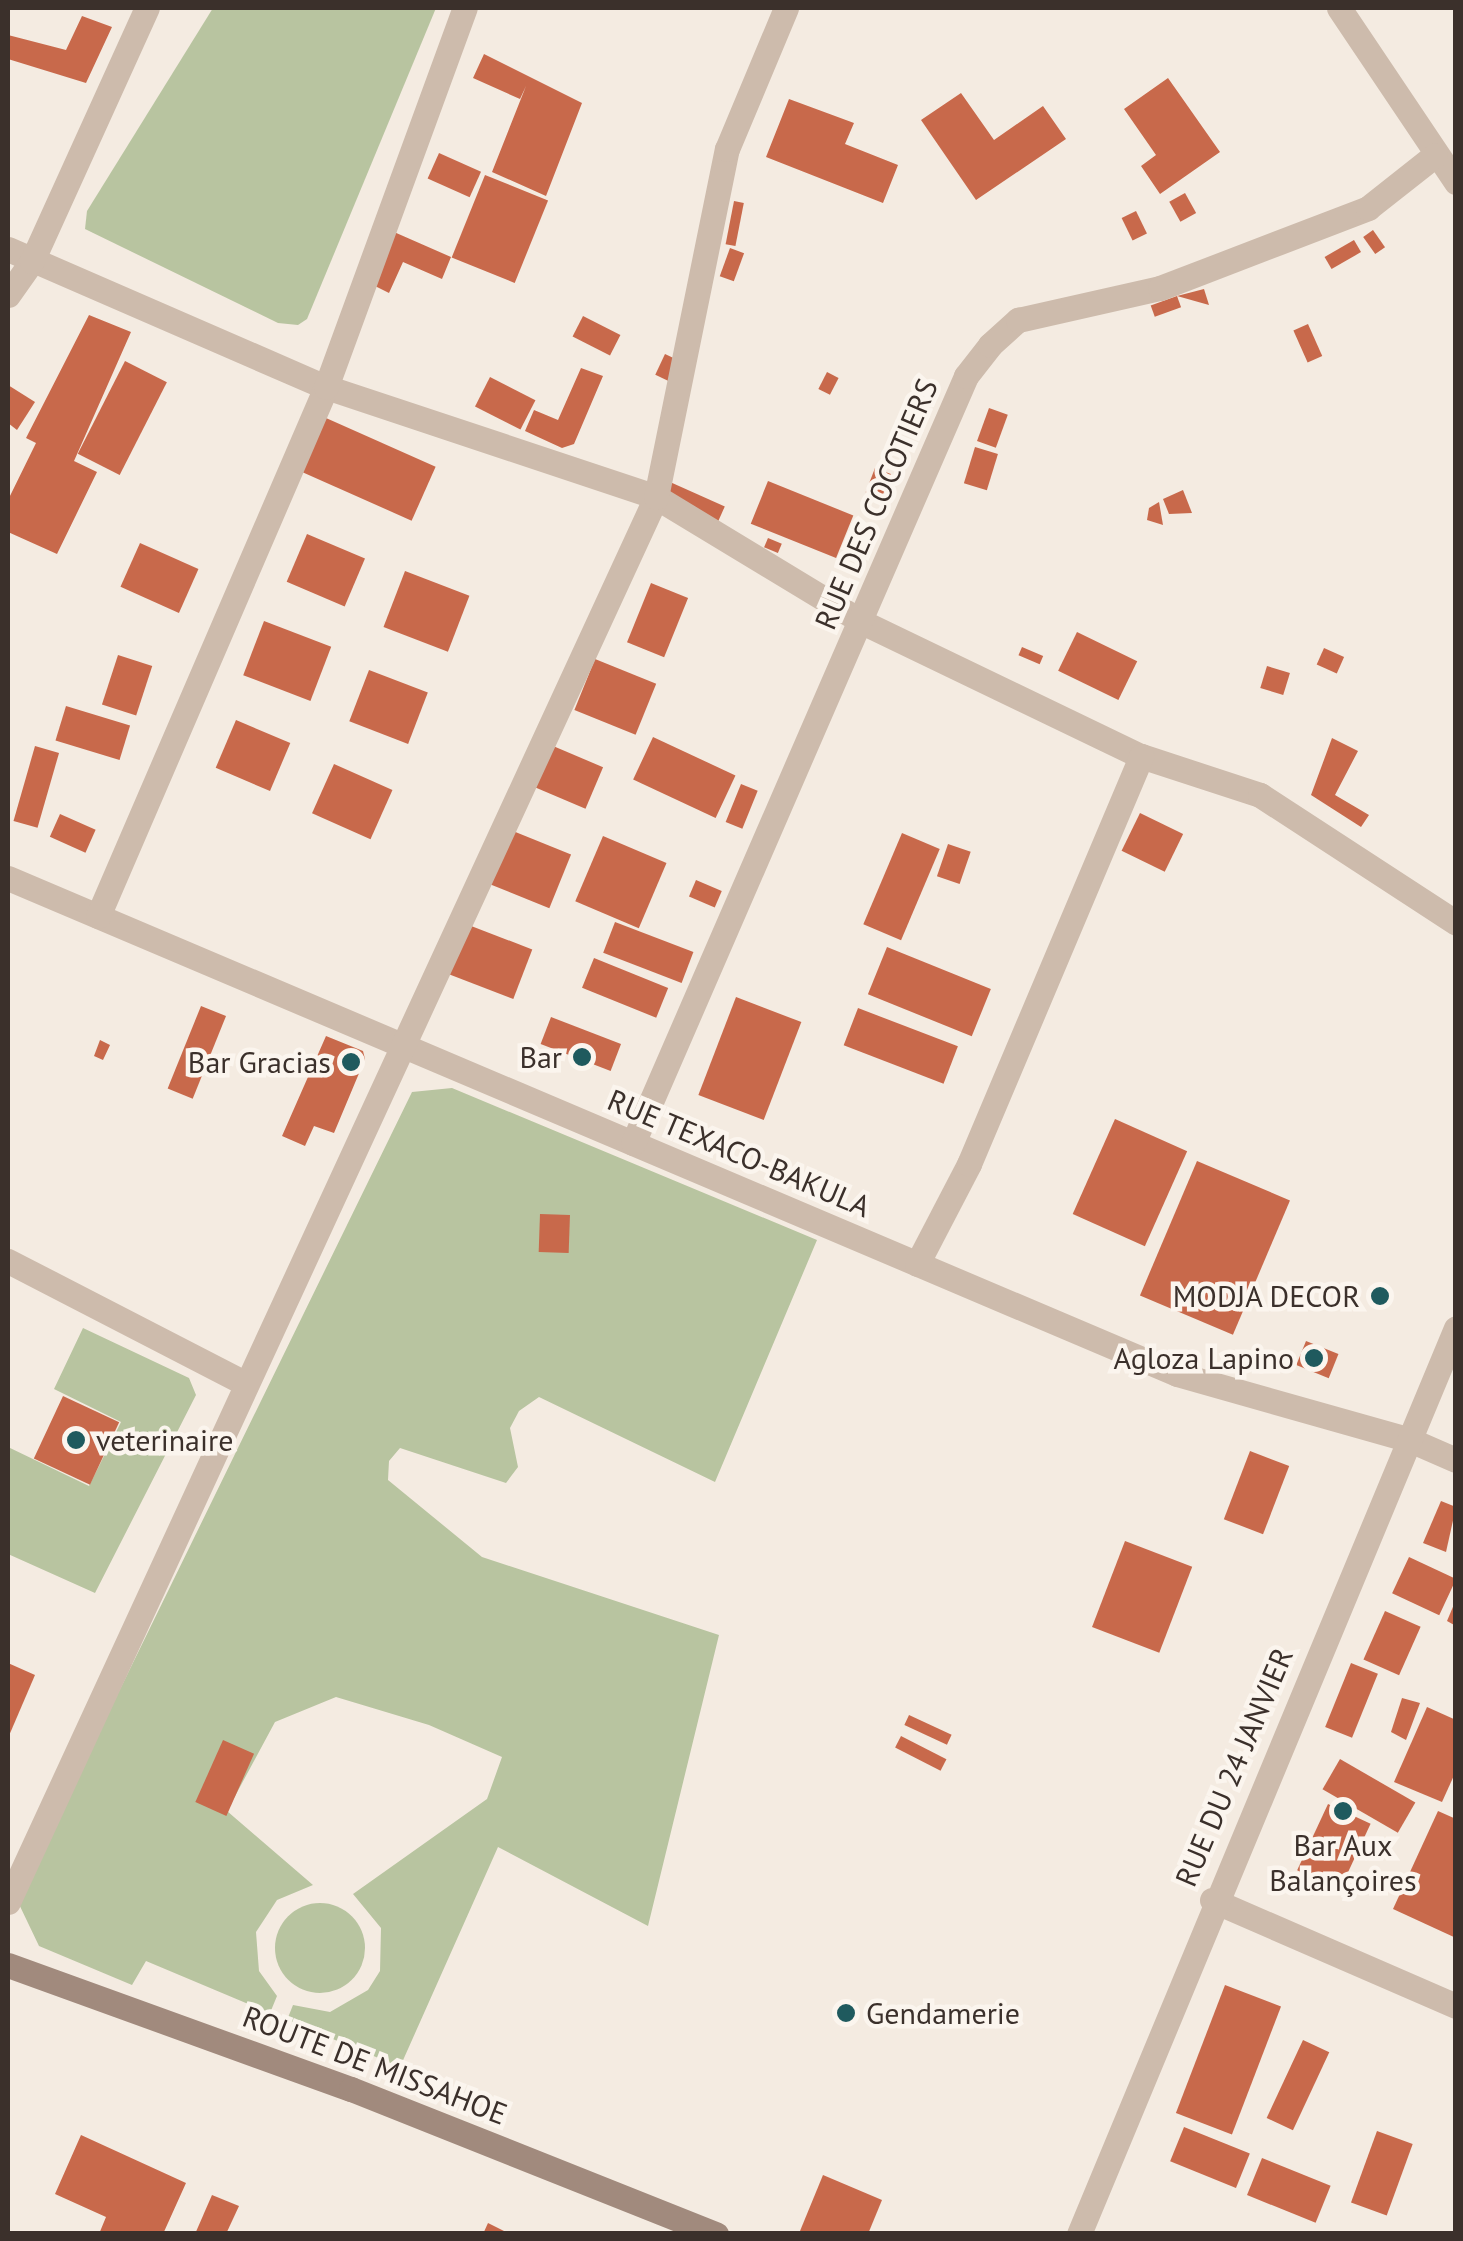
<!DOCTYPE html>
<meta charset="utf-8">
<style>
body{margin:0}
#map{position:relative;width:1463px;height:2241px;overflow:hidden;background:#f4ebe1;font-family:"PT Sans",sans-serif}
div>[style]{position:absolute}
.green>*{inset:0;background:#b8c4a0}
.round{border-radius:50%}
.building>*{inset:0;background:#c8694b;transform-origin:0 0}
.minor>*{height:25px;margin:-12.5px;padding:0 12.5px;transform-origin:12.5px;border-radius:12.5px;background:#cdbbac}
.secondary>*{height:25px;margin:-12.5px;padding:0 12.5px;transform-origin:12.5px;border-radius:12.5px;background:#a18a7d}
.dots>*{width:28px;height:28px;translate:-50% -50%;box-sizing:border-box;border:5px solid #fbf5ee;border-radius:50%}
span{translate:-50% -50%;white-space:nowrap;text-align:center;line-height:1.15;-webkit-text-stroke:9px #fbf5ee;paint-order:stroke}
.street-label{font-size:30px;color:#3b302b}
.poi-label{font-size:30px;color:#3b302b}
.right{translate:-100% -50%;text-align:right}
.left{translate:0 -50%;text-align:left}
.frame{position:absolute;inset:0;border:10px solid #3b302b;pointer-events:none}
</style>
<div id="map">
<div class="green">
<div style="clip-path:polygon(213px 8px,436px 8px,307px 319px,298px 325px,278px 323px,85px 229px,87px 211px)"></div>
<div style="clip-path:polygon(452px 1088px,817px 1240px,715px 1482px,539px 1397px,519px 1411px,510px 1428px,518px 1467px,506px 1483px,400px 1448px,389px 1461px,388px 1480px,482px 1557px,719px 1635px,648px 1926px,498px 1847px,400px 2067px,287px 2020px,293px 2005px,330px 2012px,368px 1990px,380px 1971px,381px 1928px,353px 1894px,487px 1799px,502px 1757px,429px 1725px,336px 1697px,275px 1722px,227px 1811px,313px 1885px,277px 1900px,256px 1932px,259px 1971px,277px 1996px,270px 2013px,146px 1961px,132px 1985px,39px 1946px,17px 1900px,412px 1092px)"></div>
<div style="clip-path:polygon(83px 1328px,189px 1378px,196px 1395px,95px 1593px,8px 1554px,8px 1447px,89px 1486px,121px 1422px,54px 1389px)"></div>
<div class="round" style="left:275px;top:1903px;width:90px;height:90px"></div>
</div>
<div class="building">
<div style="clip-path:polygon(82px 16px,112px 27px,86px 83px,8px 59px,8px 35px,66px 50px)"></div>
<div style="clip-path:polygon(484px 54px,582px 103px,546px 196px,492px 172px,526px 86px,520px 99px,473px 78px)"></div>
<div style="clip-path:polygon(1168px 78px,1220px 152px,1160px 194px,1141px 166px,1156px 155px,1124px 109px)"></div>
<div style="clip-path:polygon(961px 93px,994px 140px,1043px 106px,1066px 139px,976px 200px,921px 120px)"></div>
<div style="clip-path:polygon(789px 99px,854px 123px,845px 144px,898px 165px,883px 203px,766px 157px)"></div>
<div style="left:439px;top:153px;width:46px;height:28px;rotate:24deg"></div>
<div style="left:485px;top:175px;width:68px;height:89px;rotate:22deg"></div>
<div style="left:1185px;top:193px;width:23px;height:18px;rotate:61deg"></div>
<div style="left:734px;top:201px;width:10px;height:44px;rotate:11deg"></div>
<div style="left:1136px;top:211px;width:25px;height:16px;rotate:64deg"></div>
<div style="left:1373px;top:230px;width:21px;height:12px;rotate:55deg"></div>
<div style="clip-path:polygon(394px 232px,451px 257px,442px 279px,403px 262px,389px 293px,371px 284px)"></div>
<div style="left:1354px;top:240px;width:14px;height:34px;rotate:60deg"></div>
<div style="left:730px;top:248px;width:15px;height:30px;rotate:20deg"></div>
<div style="clip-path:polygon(1204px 289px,1209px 305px,1177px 296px)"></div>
<div style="left:1177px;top:296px;width:12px;height:28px;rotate:70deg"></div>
<div style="clip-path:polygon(89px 315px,131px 332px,74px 461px,97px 472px,57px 554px,8px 532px,8px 500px,36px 443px,26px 438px)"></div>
<div style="left:583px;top:316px;width:42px;height:23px;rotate:27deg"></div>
<div style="left:1308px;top:324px;width:35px;height:16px;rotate:66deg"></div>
<div style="left:665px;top:354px;width:14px;height:23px;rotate:25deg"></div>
<div style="left:125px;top:361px;width:47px;height:104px;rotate:27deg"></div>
<div style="clip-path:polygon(581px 368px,603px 376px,574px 444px,562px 448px,525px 431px,534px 410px,558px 420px)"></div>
<div style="left:827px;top:372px;width:13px;height:19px;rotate:27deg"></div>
<div style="left:490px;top:377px;width:51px;height:33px;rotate:27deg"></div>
<div style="clip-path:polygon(8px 385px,35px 402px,17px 430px,8px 423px)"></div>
<div style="left:989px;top:408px;width:20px;height:35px;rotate:20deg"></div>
<div style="left:326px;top:418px;width:120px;height:59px;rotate:24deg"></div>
<div style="left:975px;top:447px;width:24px;height:38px;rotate:17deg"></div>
<div style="left:875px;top:468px;width:17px;height:26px;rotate:21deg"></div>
<div style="left:768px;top:481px;width:92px;height:46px;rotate:22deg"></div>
<div style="left:670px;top:482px;width:60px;height:16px;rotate:24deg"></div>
<div style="clip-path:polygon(1183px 490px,1192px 513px,1169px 514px,1163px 499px)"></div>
<div style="clip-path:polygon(1159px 502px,1163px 525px,1147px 520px,1149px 508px)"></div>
<div style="left:307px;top:534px;width:63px;height:52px;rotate:23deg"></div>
<div style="left:768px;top:538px;width:15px;height:10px;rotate:23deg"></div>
<div style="left:140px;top:543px;width:64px;height:48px;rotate:24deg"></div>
<div style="left:405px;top:571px;width:69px;height:60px;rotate:21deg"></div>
<div style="left:651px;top:583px;width:40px;height:64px;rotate:22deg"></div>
<div style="left:264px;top:621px;width:72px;height:58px;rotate:21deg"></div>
<div style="left:1077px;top:632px;width:67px;height:43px;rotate:26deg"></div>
<div style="left:1022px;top:647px;width:23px;height:9px;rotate:23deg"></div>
<div style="left:1324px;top:648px;width:22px;height:18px;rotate:24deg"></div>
<div style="left:118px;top:655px;width:36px;height:52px;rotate:18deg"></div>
<div style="left:595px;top:659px;width:66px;height:55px;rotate:22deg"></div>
<div style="left:1267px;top:666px;width:24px;height:23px;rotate:17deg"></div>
<div style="left:369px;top:670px;width:63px;height:55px;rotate:21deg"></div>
<div style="left:66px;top:706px;width:67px;height:36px;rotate:17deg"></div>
<div style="left:236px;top:720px;width:59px;height:52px;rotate:23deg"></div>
<div style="left:653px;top:737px;width:91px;height:47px;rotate:25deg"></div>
<div style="clip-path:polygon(1332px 738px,1358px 751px,1335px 795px,1369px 815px,1361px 827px,1311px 795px)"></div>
<div style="left:546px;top:743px;width:62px;height:45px;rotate:23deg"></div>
<div style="left:35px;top:746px;width:25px;height:78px;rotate:16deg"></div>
<div style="left:334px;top:764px;width:64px;height:54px;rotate:24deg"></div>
<div style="left:741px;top:784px;width:18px;height:41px;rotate:22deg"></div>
<div style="left:1140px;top:813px;width:48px;height:42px;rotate:26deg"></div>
<div style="left:60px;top:814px;width:39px;height:25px;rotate:24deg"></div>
<div style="left:508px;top:829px;width:68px;height:58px;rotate:22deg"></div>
<div style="left:902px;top:833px;width:41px;height:99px;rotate:23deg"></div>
<div style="left:603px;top:836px;width:69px;height:71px;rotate:23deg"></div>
<div style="left:948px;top:844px;width:24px;height:34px;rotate:19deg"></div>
<div style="left:696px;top:880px;width:28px;height:18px;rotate:23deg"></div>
<div style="left:615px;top:922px;width:84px;height:33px;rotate:21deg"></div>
<div style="left:466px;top:924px;width:71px;height:53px;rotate:21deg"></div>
<div style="left:887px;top:947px;width:112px;height:51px;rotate:22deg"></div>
<div style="left:594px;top:958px;width:80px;height:32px;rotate:22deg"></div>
<div style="left:736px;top:997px;width:70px;height:105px;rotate:21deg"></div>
<div style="left:201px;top:1006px;width:27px;height:89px;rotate:22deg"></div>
<div style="left:858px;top:1008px;width:107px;height:40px;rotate:21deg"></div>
<div style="left:551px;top:1017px;width:75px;height:29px;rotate:21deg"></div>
<div style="clip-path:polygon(326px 1036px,363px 1051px,365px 1059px,334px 1133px,314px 1126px,305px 1146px,282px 1136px)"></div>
<div style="clip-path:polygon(100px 1040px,110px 1045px,103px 1060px,94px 1056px)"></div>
<div style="left:1115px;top:1119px;width:79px;height:104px;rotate:24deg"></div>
<div style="left:1197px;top:1161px;width:101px;height:146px;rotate:23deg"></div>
<div style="left:540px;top:1214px;width:30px;height:38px;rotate:2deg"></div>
<div style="left:1306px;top:1341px;width:35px;height:26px;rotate:22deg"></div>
<div style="left:63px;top:1396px;width:62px;height:69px;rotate:25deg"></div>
<div style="left:1250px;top:1451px;width:42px;height:73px;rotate:21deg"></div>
<div style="clip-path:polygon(1441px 1501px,1456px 1507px,1446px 1552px,1423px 1543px)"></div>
<div style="left:1125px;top:1541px;width:72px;height:92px;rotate:21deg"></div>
<div style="left:1409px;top:1557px;width:52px;height:40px;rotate:25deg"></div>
<div style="clip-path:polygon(1455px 1602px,1456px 1602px,1456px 1626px,1447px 1621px)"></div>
<div style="left:1385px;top:1611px;width:39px;height:53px;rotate:24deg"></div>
<div style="clip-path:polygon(8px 1663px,35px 1675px,8px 1738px)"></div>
<div style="left:1351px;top:1663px;width:29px;height:69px;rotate:22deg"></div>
<div style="clip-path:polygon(1402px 1698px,1420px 1703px,1406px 1740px,1391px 1732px)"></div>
<div style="clip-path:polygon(1427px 1707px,1456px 1720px,1456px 1771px,1442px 1802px,1394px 1782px)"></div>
<div style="left:909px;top:1715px;width:47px;height:11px;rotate:25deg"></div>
<div style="left:901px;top:1736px;width:51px;height:13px;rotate:27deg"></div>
<div style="left:223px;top:1740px;width:34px;height:68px;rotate:24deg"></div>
<div style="left:1340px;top:1759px;width:87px;height:35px;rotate:30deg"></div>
<div style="left:1328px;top:1804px;width:47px;height:73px;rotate:25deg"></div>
<div style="clip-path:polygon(1438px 1811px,1456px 1819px,1456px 1938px,1393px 1909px)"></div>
<div style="left:1225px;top:1985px;width:60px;height:137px;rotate:21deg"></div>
<div style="left:1303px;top:2040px;width:29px;height:86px;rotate:25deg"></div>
<div style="left:1184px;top:2127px;width:71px;height:37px;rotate:22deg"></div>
<div style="left:1377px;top:2131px;width:38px;height:76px;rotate:20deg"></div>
<div style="clip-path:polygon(81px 2135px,186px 2183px,163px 2234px,99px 2234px,106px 2217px,55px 2194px)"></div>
<div style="left:1262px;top:2158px;width:74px;height:40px;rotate:22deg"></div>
<div style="clip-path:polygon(823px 2175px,882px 2200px,868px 2234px,800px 2231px)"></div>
<div style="clip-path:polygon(212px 2195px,239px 2206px,226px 2234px,195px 2234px)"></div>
<div style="clip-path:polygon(488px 2223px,510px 2234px,483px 2234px)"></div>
</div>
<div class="minor">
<div style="left:1339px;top:8px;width:210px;rotate:56.1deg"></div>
<div style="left:8px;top:249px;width:347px;rotate:23.5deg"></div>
<div style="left:326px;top:387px;width:348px;rotate:18.4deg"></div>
<div style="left:656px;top:497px;width:241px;rotate:31.2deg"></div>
<div style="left:862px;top:622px;width:310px;rotate:25.7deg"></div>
<div style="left:1141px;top:756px;width:125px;rotate:18.1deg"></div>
<div style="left:1260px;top:795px;width:234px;rotate:33.1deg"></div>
<div style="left:8px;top:295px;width:42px;rotate:-54.8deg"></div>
<div style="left:32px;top:261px;width:278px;rotate:-65.6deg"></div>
<div style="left:8px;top:878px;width:1270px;rotate:22.99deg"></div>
<div style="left:1177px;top:1374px;width:242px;rotate:15.8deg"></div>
<div style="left:1410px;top:1440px;width:50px;rotate:23.5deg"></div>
<div style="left:98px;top:916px;width:576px;rotate:-66.68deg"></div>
<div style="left:326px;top:387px;width:404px;rotate:-69.9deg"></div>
<div style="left:633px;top:1143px;width:836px;rotate:-66.53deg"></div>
<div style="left:966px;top:376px;width:39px;rotate:-52deg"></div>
<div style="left:990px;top:345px;width:38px;rotate:-42deg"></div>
<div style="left:1018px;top:320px;width:146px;rotate:-12.7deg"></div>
<div style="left:1160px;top:288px;width:223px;rotate:-21deg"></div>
<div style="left:1368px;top:208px;width:85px;rotate:-38.3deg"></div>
<div style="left:8px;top:1261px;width:268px;rotate:27.3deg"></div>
<div style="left:917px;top:1264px;width:113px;rotate:-62.5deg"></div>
<div style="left:969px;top:1164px;width:443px;rotate:-67.1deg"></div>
<div style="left:1212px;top:1900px;width:266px;rotate:23.5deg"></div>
<div style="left:8px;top:1902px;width:1547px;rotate:-65.24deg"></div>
<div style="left:656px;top:497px;width:355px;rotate:-78.5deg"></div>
<div style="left:727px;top:149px;width:153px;rotate:-67.3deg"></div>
<div style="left:1079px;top:2234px;width:981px;rotate:-67.41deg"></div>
</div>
<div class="secondary">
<div style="left:8px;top:1965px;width:365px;rotate:19.9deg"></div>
<div style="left:351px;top:2089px;width:393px;rotate:21.7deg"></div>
</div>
<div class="dots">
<div style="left:582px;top:1057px;background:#1f5a5e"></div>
<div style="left:351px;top:1062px;background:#1f5a5e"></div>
<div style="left:1380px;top:1296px;background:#1f5a5e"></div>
<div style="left:1314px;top:1358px;background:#1f5a5e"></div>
<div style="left:76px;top:1440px;background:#1f5a5e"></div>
<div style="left:1343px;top:1811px;background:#1f5a5e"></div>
<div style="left:846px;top:2013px;background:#1f5a5e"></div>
</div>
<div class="street-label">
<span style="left:876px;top:504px;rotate:-67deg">RUE DES COCOTIERS</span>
<span style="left:739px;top:1153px;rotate:23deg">RUE TEXACO-BAKULA</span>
<span style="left:1234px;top:1767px;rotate:-67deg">RUE DU 24 JANVIER</span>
<span style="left:375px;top:2065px;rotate:21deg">ROUTE DE MISSAHOE</span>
</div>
<div class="poi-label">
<span class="right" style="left:562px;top:1057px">Bar</span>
<span class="right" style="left:331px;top:1062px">Bar Gracias</span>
<span class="right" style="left:1360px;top:1296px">MODJA DECOR</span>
<span class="right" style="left:1294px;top:1358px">Agloza Lapino</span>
<span class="left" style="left:96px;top:1440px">veterinaire</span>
<span style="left:1343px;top:1862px">Bar Aux<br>Balançoires</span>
<span class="left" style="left:866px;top:2013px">Gendamerie</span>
</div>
<div class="frame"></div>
</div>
